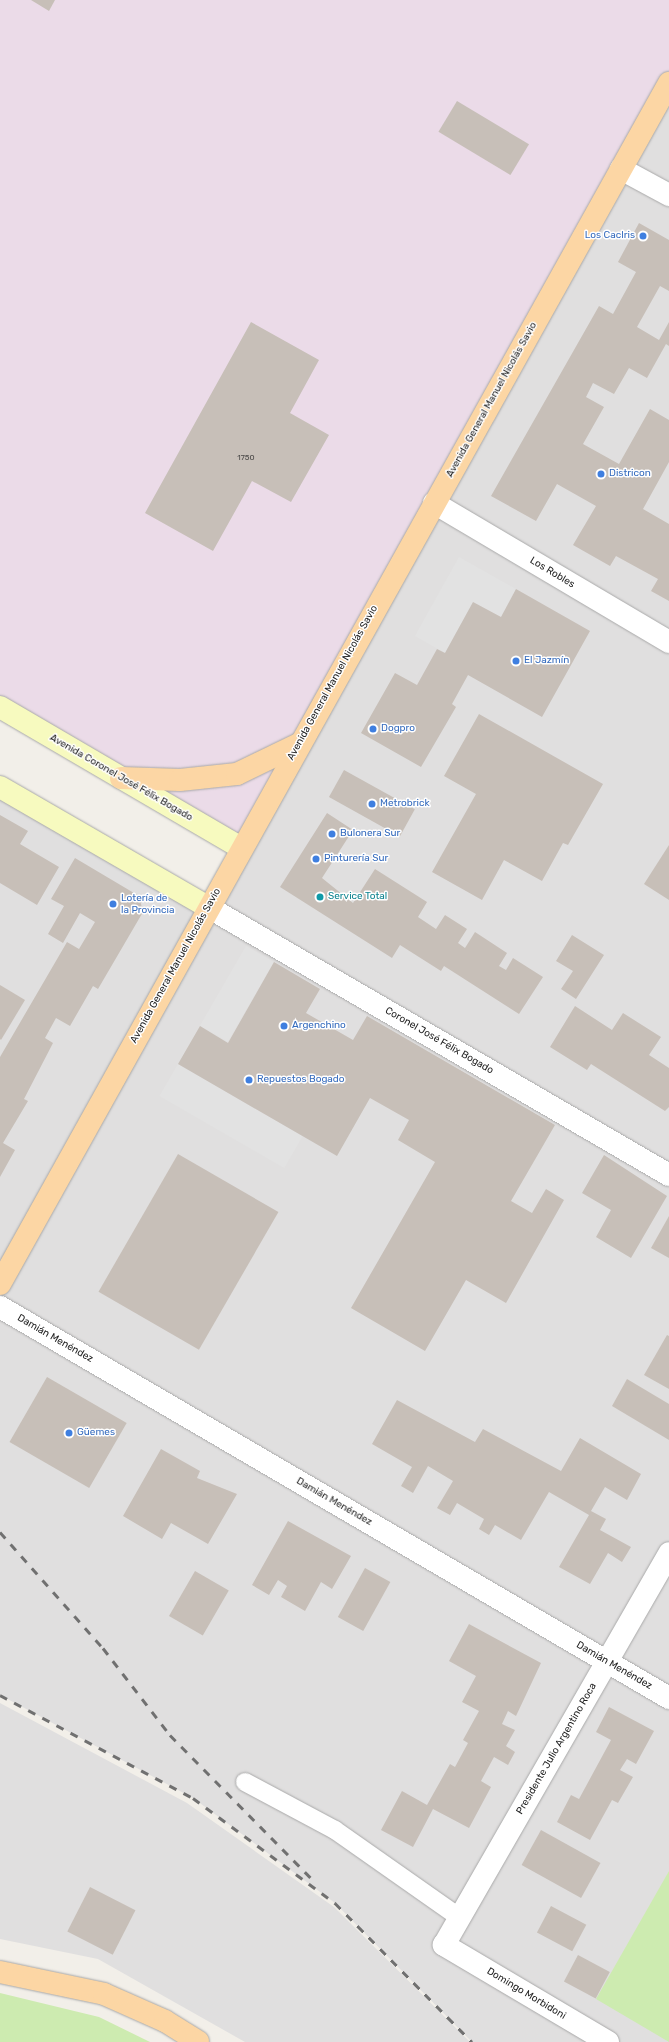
<!DOCTYPE html>
<meta charset="utf-8">
<style>
body{margin:0}
#map{position:relative;width:669px;height:2042px;overflow:hidden;background:#f2efe9;font-family:Rubik,sans-serif}
div>[style]{position:absolute}
.residential>*{inset:0;background:#e0dfdf}
.industrial>*{inset:0;background:#ebdbe8}
.grass>*{inset:0;background:#cdebb0}
.parking>*{inset:0;background:#e2e2e2;transform-origin:0 0}
.building>*{inset:0;background:#c7bfb8;transform-origin:0 0}
.roads{filter:drop-shadow(0 0 1px #a9a9a9) drop-shadow(0 0 1px #a9a9a9)}
.service>*{height:18px;margin:-9px;padding:0 9px;transform-origin:9px;border-radius:9px;background:#fff}
.minor>*{height:22px;margin:-11px;padding:0 11px;transform-origin:11px;border-radius:11px;background:#fff}
.tertiary>*{height:22px;margin:-11px;padding:0 11px;transform-origin:11px;border-radius:11px;background:#fff}
.secondary>*{height:22px;margin:-11px;padding:0 11px;transform-origin:11px;border-radius:11px;background:#f7fabf}
.primary>*{height:22px;margin:-11px;padding:0 11px;transform-origin:11px;border-radius:11px;background:#fcd6a4}
.rail>*{height:3px;margin-top:-1.5px;transform-origin:0;background:repeating-linear-gradient(90deg,#707070 0 8px,transparent 0 16px)}
.dots>*{width:11px;height:11px;translate:-50% -50%;box-sizing:border-box;border:2px solid #fff;border-radius:50%}
span{translate:-50% -50%;white-space:nowrap;text-align:center;line-height:1.15;-webkit-text-stroke:3px #fff;paint-order:stroke}
.number-label{font-size:8px;color:#4b4948}
.number-label span{-webkit-text-stroke-width:0}
.shop-label{font-size:10px;color:#366cbe}
.right{translate:-100% -50%;text-align:right}
.left{translate:0 -50%;text-align:left}
.street-label{font-size:10px;color:#222}
.culture-label{font-size:10px;color:#0d838f}
</style>
<div id="map">
<div class="residential">
<div style="clip-path:polygon(669px 83px,669px 2042px,472px 2042px,335px 1903px,193px 1798px,0 1695px,0 787px,208px 907px)"></div>
<div style="clip-path:polygon(0 1703px,187px 1803px,334px 1907px,470px 2042px,245px 2042px,98px 1959px,0 1939px)"></div>
</div>
<div class="industrial">
<div style="clip-path:polygon(0 0,669px 0,669px 83px,241px 848px,0 707px)"></div>
</div>
<div class="grass">
<div style="clip-path:polygon(669px 1871px,669px 2042px,596px 1999px)"></div>
<div style="clip-path:polygon(0 1993px,99px 2017px,150px 2042px,0 2042px)"></div>
</div>
<div class="parking">
<div style="clip-path:polygon(459px 557px,516px 589px,501px 617px,473px 602px,445px 653px,415px 636px)"></div>
<div style="left:246px;top:946px;width:32px;height:92px;rotate:30deg"></div>
<div style="left:178px;top:1064px;width:144px;height:37px;rotate:30deg"></div>
</div>
<div class="building">
<div style="clip-path:polygon(31px 0,55px 0,49px 11px)"></div>
<div style="left:457px;top:101px;width:84px;height:36px;rotate:31deg"></div>
<div style="clip-path:polygon(639px 223px,669px 240px,669px 291px,660px 286px,637px 327px,659px 340px,669px 322px,669px 346px,666px 344px,647px 378px,629px 368px,614px 394px,593px 383px,586px 397px,604px 407px,583px 444px,619px 464px,650px 409px,669px 420px,669px 462px,643px 509px,669px 524px,669px 601px,651px 591px,658px 579px,616px 556px,610px 566px,573px 545px,596px 506px,557px 484px,536px 521px,491px 496px,599px 306px,613px 314px,636px 272px,618px 262px)"></div>
<div style="clip-path:polygon(251px 322px,319px 360px,290px 413px,329px 435px,291px 502px,252px 481px,213px 551px,145px 513px)"></div>
<div style="clip-path:polygon(516px 589px,590px 631px,542px 717px,468px 675px,452px 704px,456px 707px,421px 767px,361px 733px,395px 673px,417px 685px,437px 649px,445px 653px,473px 602px,501px 617px)"></div>
<div style="clip-path:polygon(479px 714px,603px 784px,568px 845px,563px 843px,542px 881px,504px 860px,482px 900px,432px 872px,476px 794px,444px 776px)"></div>
<div style="left:344px;top:770px;width:81px;height:31px;rotate:29deg"></div>
<div style="clip-path:polygon(327px 813px,353px 830px,322px 878px,353px 903px,375px 869px,427px 902px,418px 917px,436px 929px,445px 915px,467px 929px,458px 943px,465px 948px,475px 932px,507px 953px,499px 966px,506px 970px,513px 958px,543px 977px,519px 1014px,444px 966px,441px 971px,400px 945px,392px 958px,280px 887px)"></div>
<div style="clip-path:polygon(0 815px,28px 831px,20px 844px,59px 867px,37px 905px,0 883px)"></div>
<div style="clip-path:polygon(669px 845px,669px 900px,644px 884px)"></div>
<div style="clip-path:polygon(75px 858px,139px 896px,143px 912px,98px 989px,93px 986px,70px 1026px,56px 1018px,45px 1038px,53px 1043px,24px 1099px,28px 1101px,3px 1143px,15px 1150px,0 1177px,0 1057px,67px 942px,79px 949px,95px 922px,80px 913px,63px 943px,48px 934px,64px 906px,51px 899px)"></div>
<div style="clip-path:polygon(572px 935px,604px 955px,576px 999px,561px 989px,573px 971px,556px 961px)"></div>
<div style="clip-path:polygon(274px 962px,320px 989px,306px 1013px,353px 1040px,367px 1016px,555px 1125px,511px 1201px,532px 1213px,546px 1189px,564px 1200px,506px 1303px,466px 1280px,425px 1351px,351px 1308px,435px 1162px,398px 1140px,409px 1120px,370px 1098px,337px 1156px,178px 1064px,200px 1026px,228px 1043px)"></div>
<div style="clip-path:polygon(0 985px,25px 1000px,1px 1040px,0 1039px)"></div>
<div style="clip-path:polygon(575px 1006px,612px 1030px,623px 1013px,661px 1037px,649px 1055px,669px 1068px,669px 1107px,665px 1111px,591px 1064px,587px 1070px,550px 1047px)"></div>
<div style="left:178px;top:1154px;width:116px;height:159px;rotate:30deg"></div>
<div style="clip-path:polygon(604px 1155px,667px 1196px,631px 1258px,596px 1237px,611px 1210px,582px 1193px)"></div>
<div style="clip-path:polygon(669px 1216px,669px 1258px,651px 1248px)"></div>
<div style="clip-path:polygon(667px 1335px,669px 1336px,669px 1389px,644px 1375px)"></div>
<div style="left:47px;top:1377px;width:92px;height:75px;rotate:30deg"></div>
<div style="clip-path:polygon(627px 1379px,669px 1404px,669px 1440px,612px 1406px)"></div>
<div style="clip-path:polygon(397px 1400px,475px 1442px,483px 1429px,561px 1471px,580px 1438px,641px 1474px,627px 1500px,605px 1487px,591px 1511px,606px 1519px,600px 1530px,631px 1547px,622px 1562px,608px 1553px,590px 1584px,559px 1567px,589px 1515px,549px 1492px,521px 1540px,495px 1525px,489px 1535px,479px 1529px,484px 1519px,457px 1503px,450px 1515px,437px 1508px,453px 1481px,428px 1466px,413px 1493px,401px 1486px,412px 1467px,372px 1444px)"></div>
<div style="clip-path:polygon(161px 1449px,200px 1471px,197px 1478px,237px 1494px,208px 1544px,171px 1523px,162px 1539px,123px 1516px)"></div>
<div style="clip-path:polygon(288px 1521px,351px 1556px,332px 1589px,321px 1582px,305px 1611px,281px 1597px,287px 1586px,278px 1580px,269px 1595px,252px 1585px)"></div>
<div style="left:365px;top:1568px;width:29px;height:56px;rotate:29deg"></div>
<div style="left:195px;top:1571px;width:39px;height:52px;rotate:30deg"></div>
<div style="clip-path:polygon(469px 1624px,541px 1663px,516px 1716px,508px 1711px,502px 1724px,515px 1730px,506px 1746px,515px 1752px,508px 1765px,494px 1757px,481px 1781px,491px 1787px,469px 1828px,433px 1809px,413px 1847px,381px 1830px,402px 1791px,427px 1805px,450px 1764px,455px 1767px,468px 1743px,463px 1740px,479px 1711px,462px 1702px,476px 1676px,449px 1661px)"></div>
<div style="clip-path:polygon(609px 1707px,654px 1731px,636px 1764px,627px 1759px,620px 1770px,633px 1777px,618px 1803px,612px 1800px,590px 1840px,557px 1822px,571px 1795px,579px 1799px,611px 1740px,596px 1732px)"></div>
<div style="left:541px;top:1830px;width:68px;height:40px;rotate:29deg"></div>
<div style="left:90px;top:1887px;width:51px;height:50px;rotate:27deg"></div>
<div style="left:551px;top:1906px;width:40px;height:30px;rotate:28deg"></div>
<div style="left:578px;top:1955px;width:36px;height:30px;rotate:28deg"></div>
</div>
<div class="roads">
<div class="service">
<div style="left:245px;top:1782px;width:102px;rotate:28.1deg"></div>
<div style="left:335px;top:1830px;width:153px;rotate:35.1deg"></div>
</div>
<div class="minor">
<div style="left:434px;top:503px;width:273px;rotate:30.6deg"></div>
<div style="left:208px;top:907px;width:533px;rotate:30.17deg"></div>
<div style="left:0;top:1307px;width:775px;rotate:30.3deg"></div>
<div style="left:608px;top:2042px;width:191px;rotate:-149.4deg"></div>
<div style="left:444px;top:1945px;width:452px;rotate:-60.1deg"></div>
</div>
<div class="tertiary">
<div style="left:621px;top:169px;width:55px;rotate:28.4deg"></div>
</div>
<div class="secondary">
<div style="left:0;top:707px;width:279px;rotate:30.3deg"></div>
<div style="left:0;top:787px;width:240px;rotate:30deg"></div>
</div>
<div class="primary">
<div style="left:121px;top:778px;width:59px;rotate:1.9deg"></div>
<div style="left:180px;top:780px;width:57px;rotate:-6deg"></div>
<div style="left:237px;top:774px;width:69px;rotate:-25.8deg"></div>
<div style="left:0;top:1284px;width:1375px;rotate:-60.88deg"></div>
<div style="left:0;top:1972px;width:106px;rotate:11.9deg"></div>
<div style="left:104px;top:1994px;width:67px;rotate:23.9deg"></div>
<div style="left:165px;top:2021px;width:39px;rotate:32deg"></div>
</div>
</div>
<div class="rail">
<div style="left:0;top:1532px;width:155px;rotate:48.4deg"></div>
<div style="left:103px;top:1648px;width:110px;rotate:52.4deg"></div>
<div style="left:170px;top:1735px;width:208px;rotate:45.4deg"></div>
<div style="left:0;top:1695px;width:219px;rotate:28.1deg"></div>
<div style="left:193px;top:1798px;width:177px;rotate:36.5deg"></div>
<div style="left:335px;top:1903px;width:195px;rotate:45.4deg"></div>
</div>
<div class="dots">
<div style="left:643px;top:236px;background:#3f7fe0"></div>
<div style="left:601px;top:474px;background:#3f7fe0"></div>
<div style="left:516px;top:661px;background:#3f7fe0"></div>
<div style="left:373px;top:729px;background:#3f7fe0"></div>
<div style="left:372px;top:804px;background:#3f7fe0"></div>
<div style="left:332px;top:834px;background:#3f7fe0"></div>
<div style="left:316px;top:859px;background:#3f7fe0"></div>
<div style="left:320px;top:897px;background:#0f9aa8"></div>
<div style="left:113px;top:904px;background:#3f7fe0"></div>
<div style="left:284px;top:1026px;background:#3f7fe0"></div>
<div style="left:249px;top:1080px;background:#3f7fe0"></div>
<div style="left:69px;top:1433px;background:#3f7fe0"></div>
</div>
<div class="number-label">
<span style="left:246px;top:458px">1750</span>
</div>
<div class="shop-label">
<span class="right" style="left:635px;top:236px">Los Caclris</span>
<span class="left" style="left:609px;top:474px">Districon</span>
<span class="left" style="left:524px;top:661px">El Jazmín</span>
<span class="left" style="left:381px;top:729px">Dogpro</span>
<span class="left" style="left:380px;top:804px">Metrobrick</span>
<span class="left" style="left:340px;top:834px">Bulonera Sur</span>
<span class="left" style="left:324px;top:859px">Pinturería Sur</span>
<span class="left" style="left:121px;top:904px">Lotería de<br>la Provincia</span>
<span class="left" style="left:292px;top:1026px">Argenchino</span>
<span class="left" style="left:257px;top:1080px">Repuestos Bogado</span>
<span class="left" style="left:77px;top:1433px">Güemes</span>
</div>
<div class="street-label">
<span style="left:492px;top:400px;rotate:-61deg">Avenida General Manuel Nicolás Savio</span>
<span style="left:552px;top:573px;rotate:31deg">Los Robles</span>
<span style="left:333px;top:683px;rotate:-61deg">Avenida General Manuel Nicolás Savio</span>
<span style="left:121px;top:778px;rotate:30deg">Avenida Coronel José Félix Bogado</span>
<span style="left:176px;top:966px;rotate:-61deg">Avenida General Manuel Nicolás Savio</span>
<span style="left:439px;top:1041px;rotate:30deg">Coronel José Félix Bogado</span>
<span style="left:55px;top:1339px;rotate:30deg">Damián Menéndez</span>
<span style="left:334px;top:1502px;rotate:30deg">Damián Menéndez</span>
<span style="left:614px;top:1666px;rotate:30deg">Damián Menéndez</span>
<span style="left:557px;top:1749px;rotate:-60deg">Presidente Julio Argentino Roca</span>
<span style="left:526px;top:1994px;rotate:31deg">Domingo Morbidoni</span>
</div>
<div class="culture-label">
<span class="left" style="left:328px;top:897px">Service Total</span>
</div>
</div>
